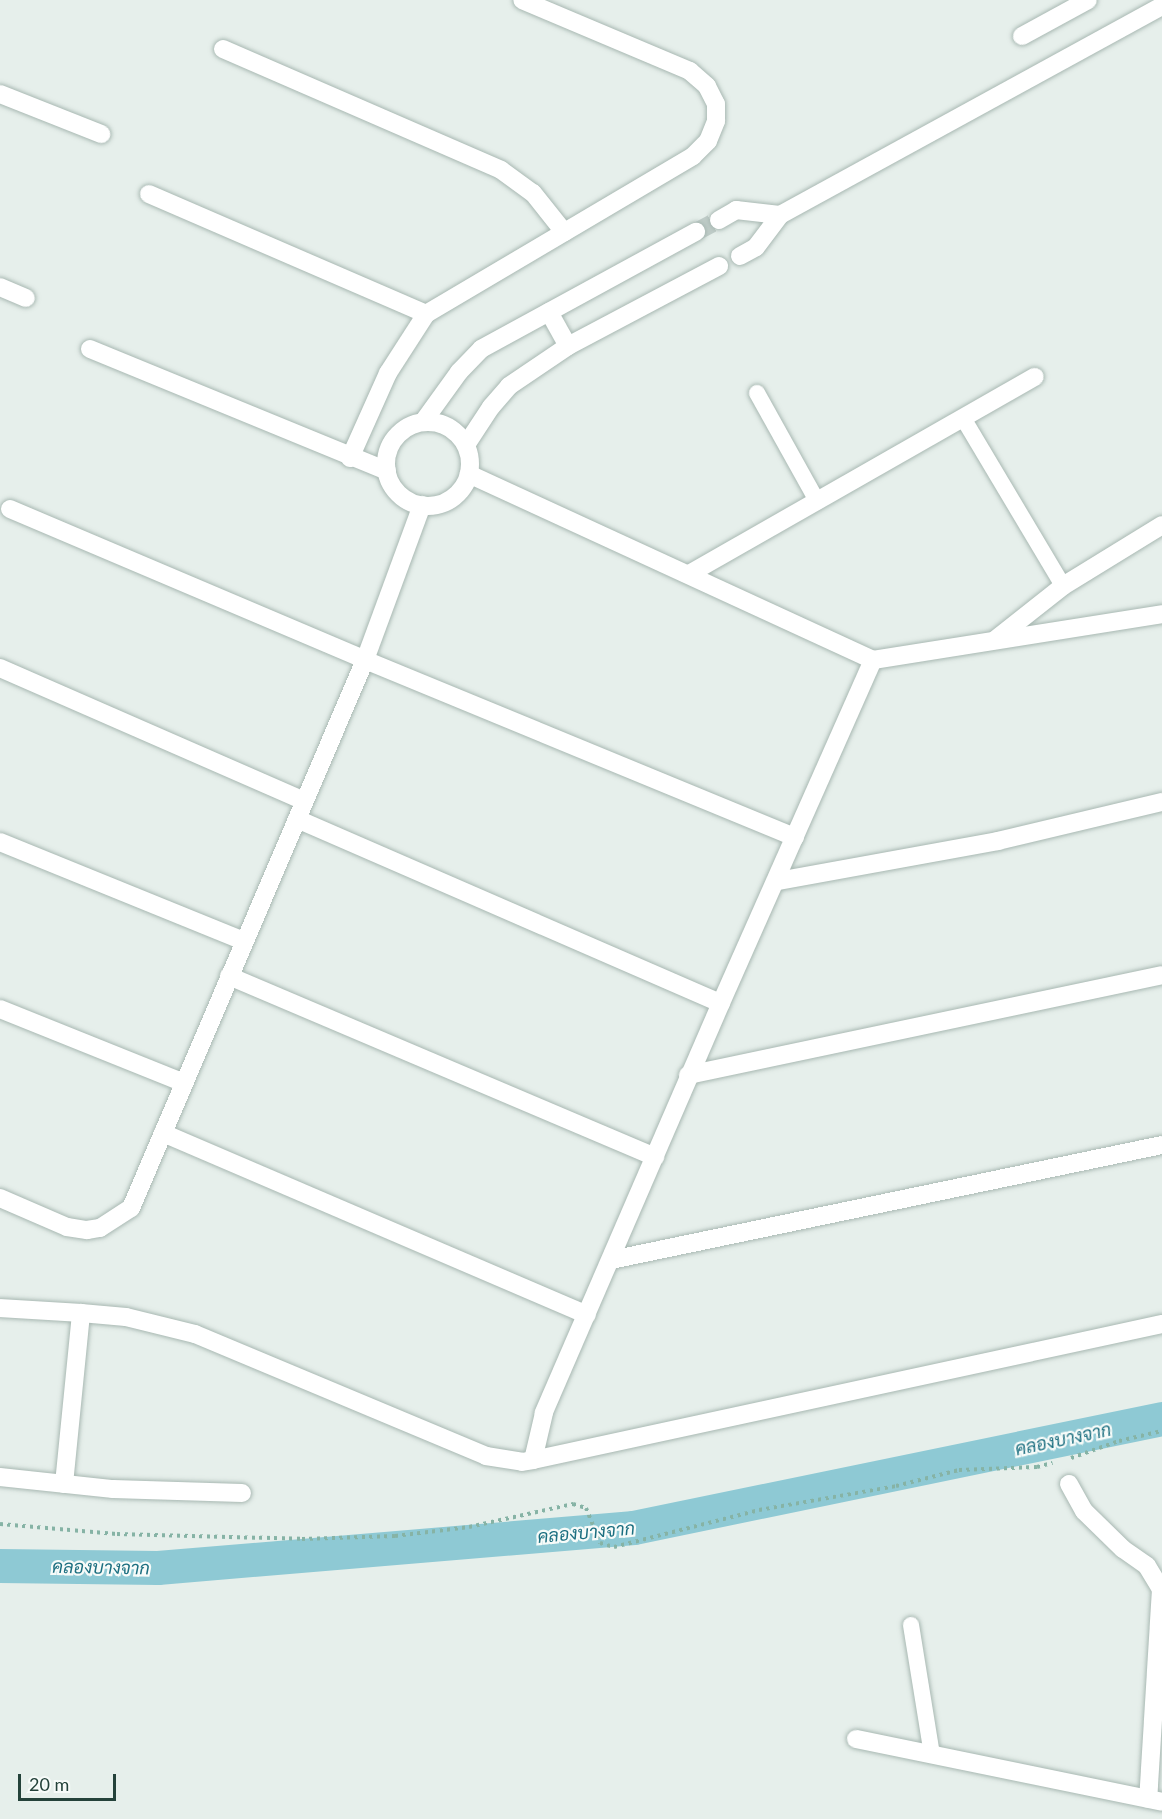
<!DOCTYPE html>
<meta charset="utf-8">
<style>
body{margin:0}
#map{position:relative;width:1162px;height:1819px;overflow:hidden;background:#e6efeb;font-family:Lato,Sarabun,sans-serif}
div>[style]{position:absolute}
.canal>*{height:34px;margin:-17px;padding:0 17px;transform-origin:17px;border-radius:17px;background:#8ec9d4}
.minor-tunnel>*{height:18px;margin-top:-9px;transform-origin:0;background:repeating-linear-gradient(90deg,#bfccc8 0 18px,transparent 0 27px)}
.path>*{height:4px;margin-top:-2px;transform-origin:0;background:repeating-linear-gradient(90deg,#86b3a5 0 3px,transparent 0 7.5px)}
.roads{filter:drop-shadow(0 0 2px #a8b8b2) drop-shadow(0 0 2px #a8b8b2)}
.service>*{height:16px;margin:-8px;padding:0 8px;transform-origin:8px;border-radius:8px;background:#fff}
.minor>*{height:18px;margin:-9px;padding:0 9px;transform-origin:9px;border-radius:9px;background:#fff}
.minor>.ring{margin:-9px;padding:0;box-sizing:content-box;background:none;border:18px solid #fff;border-radius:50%}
span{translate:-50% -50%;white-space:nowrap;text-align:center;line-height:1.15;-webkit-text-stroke:4.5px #f7fbf9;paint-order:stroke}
.water-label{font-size:18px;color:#1c6f80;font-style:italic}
.scale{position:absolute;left:18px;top:1774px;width:98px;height:27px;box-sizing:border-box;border:3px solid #24423a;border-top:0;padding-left:8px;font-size:18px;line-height:21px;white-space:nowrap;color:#24423a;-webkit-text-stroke:4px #f7fbf9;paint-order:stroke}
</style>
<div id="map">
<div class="canal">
<div style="left:0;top:1566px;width:158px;rotate:0.7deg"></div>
<div style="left:158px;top:1568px;width:478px;rotate:-4.8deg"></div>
<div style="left:634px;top:1528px;width:539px;rotate:-11.66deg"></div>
</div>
<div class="minor-tunnel">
<div style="left:696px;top:232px;width:26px;rotate:-28deg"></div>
</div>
<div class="path">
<div style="left:1071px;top:1458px;width:51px;rotate:-19.5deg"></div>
<div style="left:1119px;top:1441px;width:44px;rotate:-13.1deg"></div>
<div style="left:0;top:1524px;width:117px;rotate:4.9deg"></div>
<div style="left:117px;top:1534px;width:185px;rotate:1.5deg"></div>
<div style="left:302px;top:1539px;width:93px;rotate:-1.8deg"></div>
<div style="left:395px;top:1536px;width:75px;rotate:-6.9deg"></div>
<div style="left:469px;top:1527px;width:107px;rotate:-12.5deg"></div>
<div style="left:573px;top:1504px;width:14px;rotate:17deg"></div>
<div style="left:586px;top:1508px;width:38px;rotate:68deg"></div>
<div style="left:600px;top:1543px;width:15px;rotate:16deg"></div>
<div style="left:614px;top:1547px;width:150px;rotate:-14.3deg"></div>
<div style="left:759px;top:1510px;width:139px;rotate:-9.9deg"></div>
<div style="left:896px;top:1486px;width:65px;rotate:-14.3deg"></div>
<div style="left:959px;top:1470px;width:78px;rotate:-2.2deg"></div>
<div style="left:1037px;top:1467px;width:16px;rotate:-15deg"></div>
</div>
<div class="roads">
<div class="service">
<div style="left:757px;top:393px;width:124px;rotate:60.9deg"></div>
<div style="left:963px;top:418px;width:196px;rotate:59.2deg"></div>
<div style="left:911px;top:1625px;width:131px;rotate:80.8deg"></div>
</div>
<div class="minor">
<div style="left:1022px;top:36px;width:75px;rotate:-28.6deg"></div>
<div style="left:223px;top:49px;width:303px;rotate:23.5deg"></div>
<div style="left:501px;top:170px;width:39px;rotate:36deg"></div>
<div style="left:533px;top:193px;width:50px;rotate:51.5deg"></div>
<div style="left:0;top:94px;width:109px;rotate:21.6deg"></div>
<div style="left:149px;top:194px;width:302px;rotate:23.4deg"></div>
<div style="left:719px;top:220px;width:20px;rotate:-30deg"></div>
<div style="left:736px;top:210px;width:44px;rotate:6.5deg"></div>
<div style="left:740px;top:256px;width:18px;rotate:-29deg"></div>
<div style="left:756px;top:247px;width:40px;rotate:-53deg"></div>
<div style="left:780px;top:215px;width:435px;rotate:-28.7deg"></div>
<div style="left:0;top:287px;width:28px;rotate:23deg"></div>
<div style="left:549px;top:312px;width:39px;rotate:61deg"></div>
<div style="left:90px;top:349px;width:321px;rotate:22.3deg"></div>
<div style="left:423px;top:422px;width:62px;rotate:-54.2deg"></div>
<div style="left:459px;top:372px;width:32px;rotate:-46deg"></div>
<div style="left:481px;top:349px;width:245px;rotate:-28.6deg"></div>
<div class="ring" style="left:386px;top:422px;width:66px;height:66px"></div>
<div style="left:466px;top:445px;width:45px;rotate:-56.7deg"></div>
<div style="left:491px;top:407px;width:28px;rotate:-49deg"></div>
<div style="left:509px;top:386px;width:71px;rotate:-34.1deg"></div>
<div style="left:568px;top:346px;width:171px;rotate:-27.9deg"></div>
<div style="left:350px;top:458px;width:93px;rotate:-65.9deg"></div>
<div style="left:388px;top:373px;width:70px;rotate:-57.2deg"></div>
<div style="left:426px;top:314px;width:310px;rotate:-30.6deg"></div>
<div style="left:693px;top:156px;width:21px;rotate:-45deg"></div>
<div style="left:708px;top:141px;width:22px;rotate:-68deg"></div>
<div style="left:716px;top:121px;width:17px;rotate:-90deg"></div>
<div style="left:716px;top:104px;width:20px;rotate:-117deg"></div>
<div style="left:707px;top:86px;width:23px;rotate:-139deg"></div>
<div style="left:690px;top:71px;width:182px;rotate:-157.1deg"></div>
<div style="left:10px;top:509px;width:386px;rotate:23deg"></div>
<div style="left:365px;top:660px;width:465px;rotate:22.4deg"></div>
<div style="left:689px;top:574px;width:398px;rotate:-29.7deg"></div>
<div style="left:996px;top:639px;width:85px;rotate:-38.3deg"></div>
<div style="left:1063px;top:586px;width:116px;rotate:-31.6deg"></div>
<div style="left:873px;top:660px;width:293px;rotate:-9deg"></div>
<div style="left:0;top:668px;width:332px;rotate:23.6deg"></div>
<div style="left:297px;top:819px;width:462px;rotate:23.5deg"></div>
<div style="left:721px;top:1003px;width:375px;rotate:-66.1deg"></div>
<div style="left:873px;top:660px;width:445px;rotate:-155.3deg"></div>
<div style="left:0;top:842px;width:263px;rotate:22.1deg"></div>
<div style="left:778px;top:881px;width:224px;rotate:-10.3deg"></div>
<div style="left:998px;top:841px;width:169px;rotate:-13.4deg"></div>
<div style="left:229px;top:976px;width:463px;rotate:23deg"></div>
<div style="left:721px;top:1003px;width:447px;rotate:113.4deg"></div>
<div style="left:544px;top:1413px;width:48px;rotate:103.2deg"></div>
<div style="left:533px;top:1460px;width:644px;rotate:-12.2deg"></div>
<div style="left:0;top:1009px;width:198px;rotate:21.9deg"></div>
<div style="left:688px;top:1075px;width:484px;rotate:-11.9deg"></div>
<div style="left:163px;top:1133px;width:461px;rotate:23.2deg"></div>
<div style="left:0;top:1198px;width:73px;rotate:23.4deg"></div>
<div style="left:67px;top:1227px;width:20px;rotate:9deg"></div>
<div style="left:87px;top:1230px;width:13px;rotate:-9deg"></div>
<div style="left:100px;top:1228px;width:37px;rotate:-33deg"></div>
<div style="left:131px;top:1208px;width:596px;rotate:-66.88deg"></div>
<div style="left:365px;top:660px;width:165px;rotate:-69.8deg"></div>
<div style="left:611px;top:1260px;width:563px;rotate:-11.79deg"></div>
<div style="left:0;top:1308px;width:81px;rotate:3.5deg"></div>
<div style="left:0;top:1477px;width:114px;rotate:6.1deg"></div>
<div style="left:113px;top:1489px;width:129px;rotate:1.8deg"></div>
<div style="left:64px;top:1484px;width:172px;rotate:-84.3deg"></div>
<div style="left:81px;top:1313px;width:45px;rotate:5.1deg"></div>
<div style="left:126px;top:1317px;width:71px;rotate:13.8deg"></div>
<div style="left:195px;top:1334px;width:316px;rotate:22.7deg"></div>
<div style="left:486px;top:1456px;width:36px;rotate:9deg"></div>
<div style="left:522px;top:1462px;width:11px;rotate:-10deg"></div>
<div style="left:1069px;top:1484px;width:31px;rotate:61deg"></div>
<div style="left:1084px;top:1511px;width:54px;rotate:44.3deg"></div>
<div style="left:1123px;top:1549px;width:29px;rotate:35deg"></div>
<div style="left:1147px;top:1566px;width:27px;rotate:59deg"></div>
<div style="left:1161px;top:1589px;width:210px;rotate:93.5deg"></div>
<div style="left:856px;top:1739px;width:312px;rotate:11.6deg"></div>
</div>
</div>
<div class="water-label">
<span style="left:1063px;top:1439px;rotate:-12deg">คลองบางจาก</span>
<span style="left:586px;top:1532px;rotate:-5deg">คลองบางจาก</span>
<span style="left:101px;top:1567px;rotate:1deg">คลองบางจาก</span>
</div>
<div class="scale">20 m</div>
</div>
